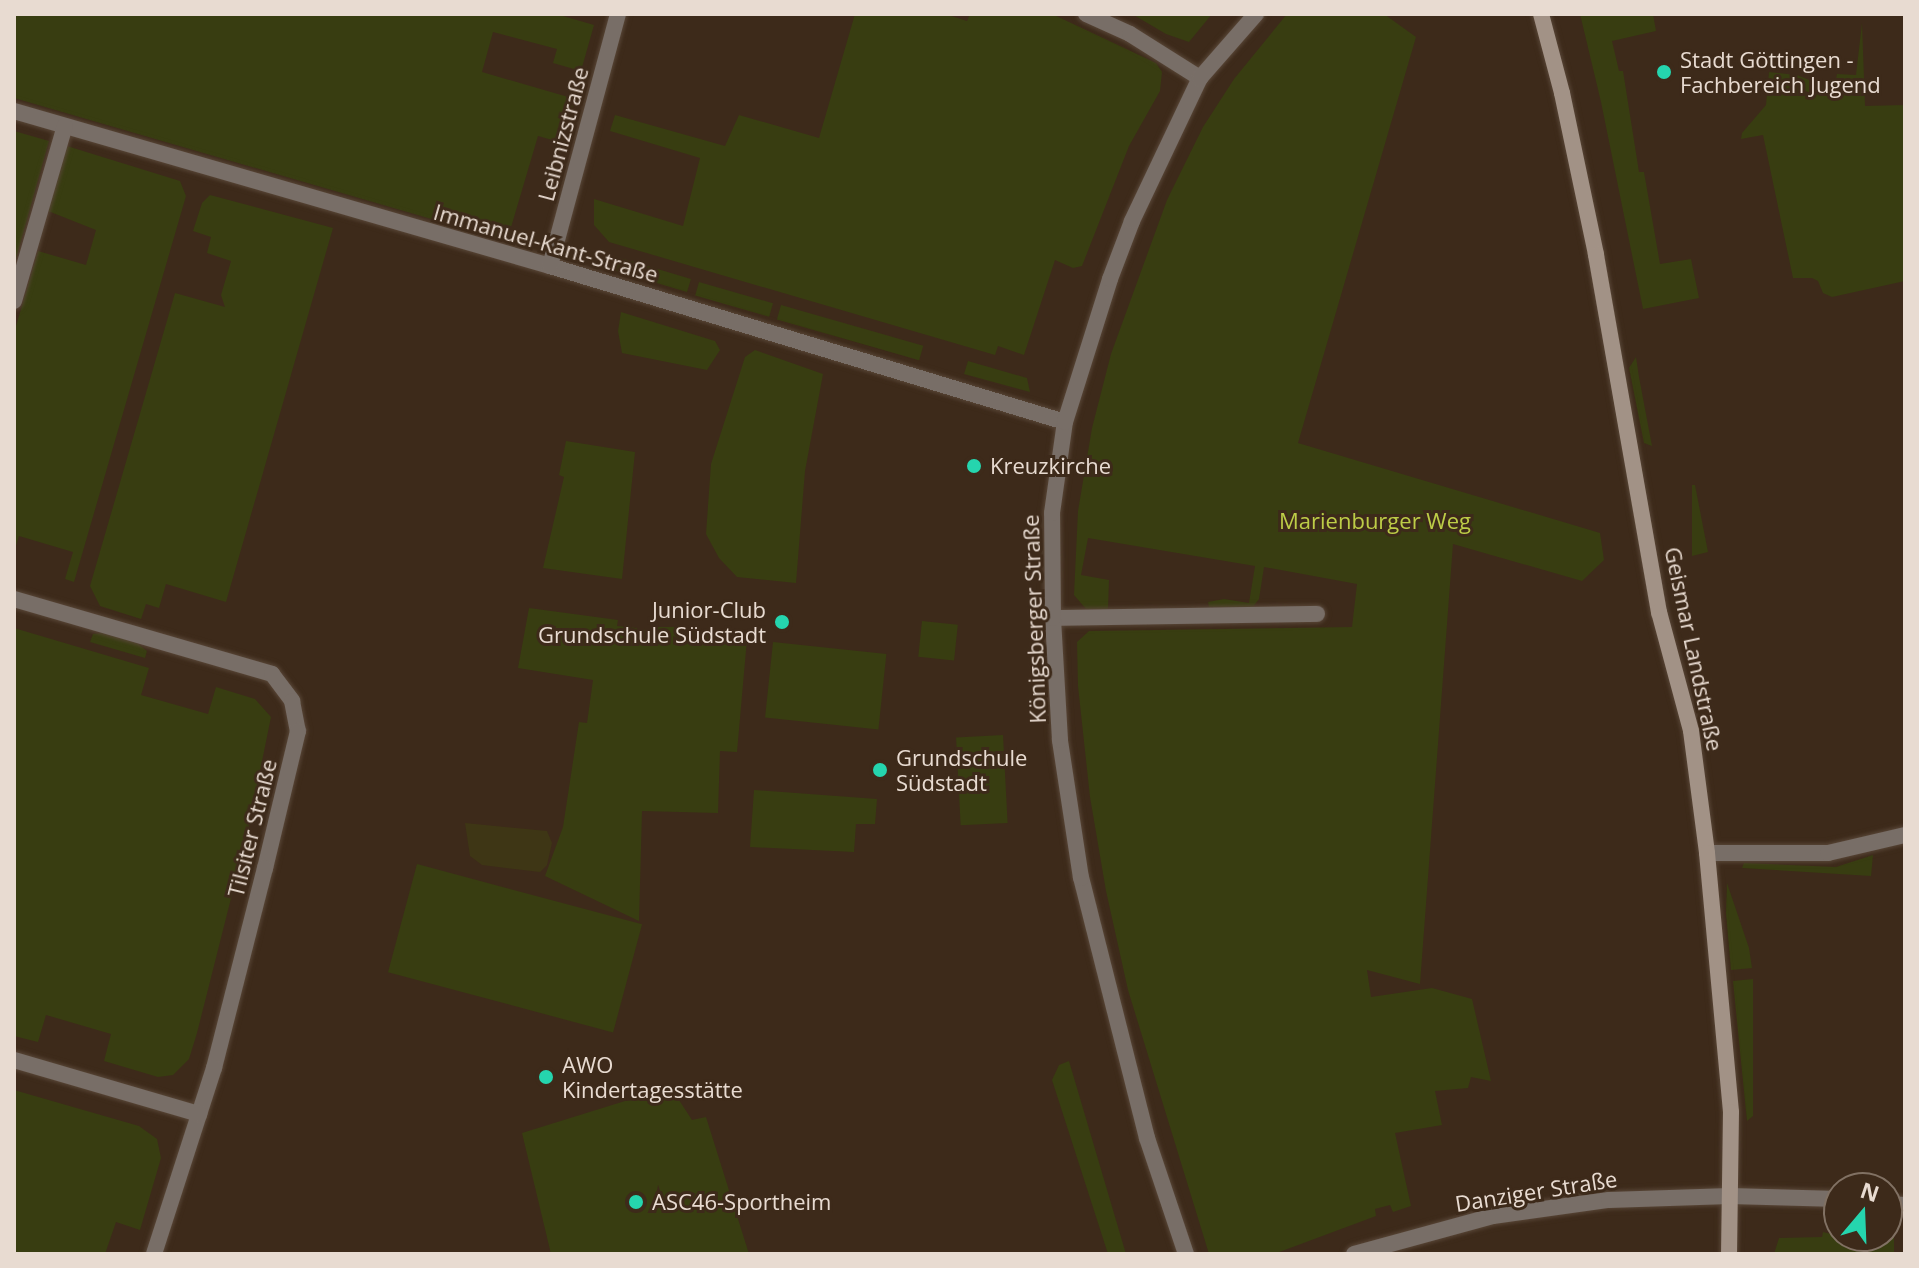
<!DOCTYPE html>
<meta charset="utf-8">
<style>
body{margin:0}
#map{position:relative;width:1919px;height:1268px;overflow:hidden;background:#3d2a1a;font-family:"Open Sans",sans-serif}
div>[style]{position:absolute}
.green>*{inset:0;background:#383d11;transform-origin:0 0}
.sand>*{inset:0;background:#3e3615}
.roads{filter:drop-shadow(0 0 2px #584637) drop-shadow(0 0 2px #584637)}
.minor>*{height:16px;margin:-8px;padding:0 8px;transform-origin:8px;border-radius:8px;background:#786e67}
.tertiary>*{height:16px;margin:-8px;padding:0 8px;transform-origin:8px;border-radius:8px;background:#786e67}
.secondary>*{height:16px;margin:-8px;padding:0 8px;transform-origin:8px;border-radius:8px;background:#a29286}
.dots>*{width:22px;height:22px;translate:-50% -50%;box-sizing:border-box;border:4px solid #3d2a1a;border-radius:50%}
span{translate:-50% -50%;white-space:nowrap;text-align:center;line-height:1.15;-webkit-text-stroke:6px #3d2a1a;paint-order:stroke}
.poi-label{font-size:22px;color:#e8dbd1}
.left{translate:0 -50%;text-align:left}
.right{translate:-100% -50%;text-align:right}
.street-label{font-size:22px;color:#e8dbd1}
.park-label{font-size:22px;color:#bdcd47}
.frame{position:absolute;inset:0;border:16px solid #e8dbd1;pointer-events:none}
.north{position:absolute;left:1823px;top:1172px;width:80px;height:80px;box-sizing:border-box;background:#3d2a1a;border:2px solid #817163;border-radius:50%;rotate:19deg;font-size:22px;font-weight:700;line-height:32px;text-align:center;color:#e8dbd1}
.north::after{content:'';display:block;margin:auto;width:28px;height:36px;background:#25d5ae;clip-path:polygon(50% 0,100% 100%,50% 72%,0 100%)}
</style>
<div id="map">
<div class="green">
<div style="clip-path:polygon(14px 14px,556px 14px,594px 25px,581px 71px,553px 63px,557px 49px,493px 32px,482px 72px,575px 99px,563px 143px,538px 136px,507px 241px,14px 98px)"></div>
<div style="clip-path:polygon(855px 14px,945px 14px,967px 21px,970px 14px,1052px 14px,1156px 63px,1162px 72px,1160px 91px,1129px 146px,1082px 266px,1073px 268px,1055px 260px,1024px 355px,998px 346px,995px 355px,609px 242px,594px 225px,594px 199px,683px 226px,700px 158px,610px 131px,615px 115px,725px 146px,739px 115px,819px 138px)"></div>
<div style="clip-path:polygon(1132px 14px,1212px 14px,1189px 42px,1166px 34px)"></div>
<div style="clip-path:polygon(1287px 14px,1384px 14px,1416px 37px,1298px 443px,1600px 533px,1604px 560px,1582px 581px,1453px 544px,1420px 984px,1367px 970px,1371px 997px,1432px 988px,1472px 999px,1491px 1081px,1471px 1077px,1468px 1088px,1435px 1091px,1442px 1125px,1395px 1133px,1411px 1206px,1393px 1212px,1390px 1205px,1375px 1209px,1376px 1216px,1274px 1254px,1209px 1254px,1128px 990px,1106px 891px,1090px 797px,1078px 686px,1077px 642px,1089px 631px,1352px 627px,1357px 584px,1264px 567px,1259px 599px,1252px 608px,1209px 607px,1208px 602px,1224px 599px,1249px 603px,1255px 566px,1088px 538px,1081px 575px,1109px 580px,1108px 609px,1086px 609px,1074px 595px,1078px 511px,1092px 428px,1111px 354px,1167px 200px,1203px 127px,1234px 79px)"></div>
<div style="clip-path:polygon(1580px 14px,1653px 14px,1656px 31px,1612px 41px,1619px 71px,1623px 71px,1639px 172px,1644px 172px,1660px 264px,1691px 259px,1699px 298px,1643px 309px,1601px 102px)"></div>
<div style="clip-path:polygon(1862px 23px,1865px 106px,1905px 105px,1905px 281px,1832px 297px,1823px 293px,1818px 281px,1812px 278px,1793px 278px,1763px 135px,1741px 139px,1742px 133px,1766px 105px,1769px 72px,1797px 75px,1834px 90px,1837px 74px,1856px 75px)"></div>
<div style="clip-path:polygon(14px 131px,49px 141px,14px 266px)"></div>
<div style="clip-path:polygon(67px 146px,180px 181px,186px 196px,74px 582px,65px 579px,73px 552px,19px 536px,14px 552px,14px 333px,38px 251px,86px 265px,96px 230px,48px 211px)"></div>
<div style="clip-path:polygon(210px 195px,333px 228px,226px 602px,166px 584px,159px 608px,146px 604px,141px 619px,100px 606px,90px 586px,175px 293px,225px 307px,221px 295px,231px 261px,207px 253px,211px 237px,193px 231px,202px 203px)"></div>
<div style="clip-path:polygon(614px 256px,691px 279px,687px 292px,603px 267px,608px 258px)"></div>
<div style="left:699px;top:282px;width:77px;height:14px;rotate:16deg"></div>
<div style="left:781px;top:305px;width:148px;height:15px;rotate:16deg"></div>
<div style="clip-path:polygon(621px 312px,715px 341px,720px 350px,707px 370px,622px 353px,618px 331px)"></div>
<div style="clip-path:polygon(755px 350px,823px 374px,805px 471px,796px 583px,737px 577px,719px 558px,706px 534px,711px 464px,745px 357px)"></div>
<div style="clip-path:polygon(1636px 357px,1639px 377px,1652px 446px,1644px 443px,1629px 368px)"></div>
<div style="clip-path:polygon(968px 361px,1027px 378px,1030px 392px,964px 374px)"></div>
<div style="clip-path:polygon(566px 441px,635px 452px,622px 579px,543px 568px,564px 477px,559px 475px)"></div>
<div style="clip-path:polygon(1692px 485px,1695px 485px,1708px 552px,1692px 556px)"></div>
<div style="clip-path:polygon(529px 608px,618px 620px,617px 626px,656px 630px,657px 627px,674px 627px,731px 633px,731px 637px,747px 639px,737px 752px,720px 751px,718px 813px,642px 811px,639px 921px,545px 876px,563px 827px,579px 722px,587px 723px,593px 680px,518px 668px)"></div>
<div style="left:922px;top:621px;width:36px;height:36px;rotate:6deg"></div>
<div style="clip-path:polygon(14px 628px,149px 668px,141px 695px,208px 714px,216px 687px,255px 699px,271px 717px,247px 835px,197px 1033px,189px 1059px,173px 1075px,158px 1077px,104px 1061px,111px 1034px,46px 1015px,38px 1042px,14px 1036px)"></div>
<div style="clip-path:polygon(102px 633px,137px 643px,147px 651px,145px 658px,90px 642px,93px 634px)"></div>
<div style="left:773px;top:642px;width:114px;height:76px;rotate:6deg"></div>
<div style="left:1003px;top:735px;width:88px;height:47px;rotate:87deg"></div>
<div style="clip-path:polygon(754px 790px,877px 799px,875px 824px,856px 824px,854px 852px,750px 847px)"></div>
<div style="clip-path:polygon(1873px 855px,1871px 876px,1742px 868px,1744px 863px,1836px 867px)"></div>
<div style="left:417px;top:864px;width:233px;height:112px;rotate:15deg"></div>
<div style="clip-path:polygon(1727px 883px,1749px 948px,1752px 968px,1731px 970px,1726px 913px)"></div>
<div style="clip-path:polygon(1753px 979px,1753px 1116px,1747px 1121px,1733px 981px)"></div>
<div style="clip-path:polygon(1069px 1061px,1126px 1254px,1108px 1254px,1052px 1080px,1059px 1065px)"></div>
<div style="clip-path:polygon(14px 1090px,139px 1126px,157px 1139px,161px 1158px,140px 1230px,116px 1222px,105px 1254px,14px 1254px)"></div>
<div style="clip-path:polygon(677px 1097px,692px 1120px,706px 1117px,749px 1254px,551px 1254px,522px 1133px,625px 1101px)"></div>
<div style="clip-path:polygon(1823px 1232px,1839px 1236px,1894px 1237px,1894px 1254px,1774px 1254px,1779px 1238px,1822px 1237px)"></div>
</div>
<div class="sand">
<div style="clip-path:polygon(465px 823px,547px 831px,552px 843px,547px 865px,540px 872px,482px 865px,470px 856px)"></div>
</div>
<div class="roads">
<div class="minor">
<div style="left:1086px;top:14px;width:48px;rotate:24.4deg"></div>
<div style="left:1130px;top:34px;width:83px;rotate:32.2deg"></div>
<div style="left:14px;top:111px;width:558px;rotate:16.13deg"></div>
<div style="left:550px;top:266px;width:538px;rotate:16.85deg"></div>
<div style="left:550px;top:266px;width:261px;rotate:-74.9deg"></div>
<div style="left:14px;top:301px;width:182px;rotate:-73.8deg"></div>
<div style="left:14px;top:599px;width:269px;rotate:16.2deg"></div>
<div style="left:272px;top:674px;width:34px;rotate:53deg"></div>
<div style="left:292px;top:701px;width:31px;rotate:79deg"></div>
<div style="left:298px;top:731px;width:141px;rotate:103.5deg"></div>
<div style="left:265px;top:868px;width:206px;rotate:104.3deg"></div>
<div style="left:214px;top:1068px;width:195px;rotate:107.9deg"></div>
<div style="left:1053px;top:618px;width:264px;rotate:-0.9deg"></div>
<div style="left:1707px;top:853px;width:121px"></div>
<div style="left:1828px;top:853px;width:79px;rotate:-13.2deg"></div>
<div style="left:14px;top:1060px;width:193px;rotate:16.3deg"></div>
<div style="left:1730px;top:1196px;width:109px;rotate:1.6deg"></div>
<div style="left:1887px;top:1204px;width:18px;rotate:3deg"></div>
<div style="left:1186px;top:1254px;width:122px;rotate:-108.6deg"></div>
<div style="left:1147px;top:1138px;width:268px;rotate:-104.2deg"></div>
<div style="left:1081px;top:878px;width:140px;rotate:-98.7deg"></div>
<div style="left:1060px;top:740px;width:122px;rotate:-93.3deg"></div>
<div style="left:1053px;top:618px;width:105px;rotate:-90.5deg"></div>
<div style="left:1052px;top:513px;width:92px;rotate:-81.9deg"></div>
<div style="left:1065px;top:422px;width:150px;rotate:-72.5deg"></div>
<div style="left:1110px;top:279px;width:62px;rotate:-69.2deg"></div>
<div style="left:1132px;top:221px;width:158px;rotate:-64.6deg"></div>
<div style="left:1200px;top:78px;width:85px;rotate:-48.8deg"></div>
</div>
<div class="tertiary">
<div style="left:1354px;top:1254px;width:144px;rotate:-15.3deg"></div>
<div style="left:1493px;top:1216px;width:117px;rotate:-7.9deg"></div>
<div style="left:1609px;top:1200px;width:121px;rotate:-1.9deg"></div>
</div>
<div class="secondary">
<div style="left:1541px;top:14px;width:82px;rotate:75.1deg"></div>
<div style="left:1562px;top:93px;width:166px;rotate:78.1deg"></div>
<div style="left:1596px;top:255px;width:363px;rotate:80deg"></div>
<div style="left:1659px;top:612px;width:123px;rotate:74.9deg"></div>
<div style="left:1691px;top:731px;width:123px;rotate:82.5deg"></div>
<div style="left:1707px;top:853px;width:260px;rotate:84.7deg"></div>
<div style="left:1731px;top:1112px;width:142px;rotate:90.8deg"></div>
</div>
</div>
<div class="dots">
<div style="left:1664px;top:72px;background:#25d5ae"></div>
<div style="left:974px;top:466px;background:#25d5ae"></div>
<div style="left:782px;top:622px;background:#25d5ae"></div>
<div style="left:880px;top:770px;background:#25d5ae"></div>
<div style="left:546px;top:1077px;background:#25d5ae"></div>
<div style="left:636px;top:1202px;background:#25d5ae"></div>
</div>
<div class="poi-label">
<span class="left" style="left:1680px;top:72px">Stadt Göttingen -<br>Fachbereich Jugend</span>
<span class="left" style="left:990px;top:466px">Kreuzkirche</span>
<span class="right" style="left:766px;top:622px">Junior-Club<br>Grundschule Südstadt</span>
<span class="left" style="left:896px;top:770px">Grundschule<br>Südstadt</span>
<span class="left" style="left:562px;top:1077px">AWO<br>Kindertagesstätte</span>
<span class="left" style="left:652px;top:1202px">ASC46-Sportheim</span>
</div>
<div class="street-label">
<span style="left:563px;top:134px;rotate:-75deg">Leibnizstraße</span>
<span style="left:546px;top:243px;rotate:16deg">Immanuel-Kant-Straße</span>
<span style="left:1034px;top:619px;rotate:-92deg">Königsberger Straße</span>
<span style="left:1694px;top:649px;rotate:78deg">Geismar Landstraße</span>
<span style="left:252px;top:828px;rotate:-76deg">Tilsiter Straße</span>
<span style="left:1536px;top:1191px;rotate:-9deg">Danziger Straße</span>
</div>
<div class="park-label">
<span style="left:1375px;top:521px">Marienburger Weg</span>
</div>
<div class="frame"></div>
<div class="north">N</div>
</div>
